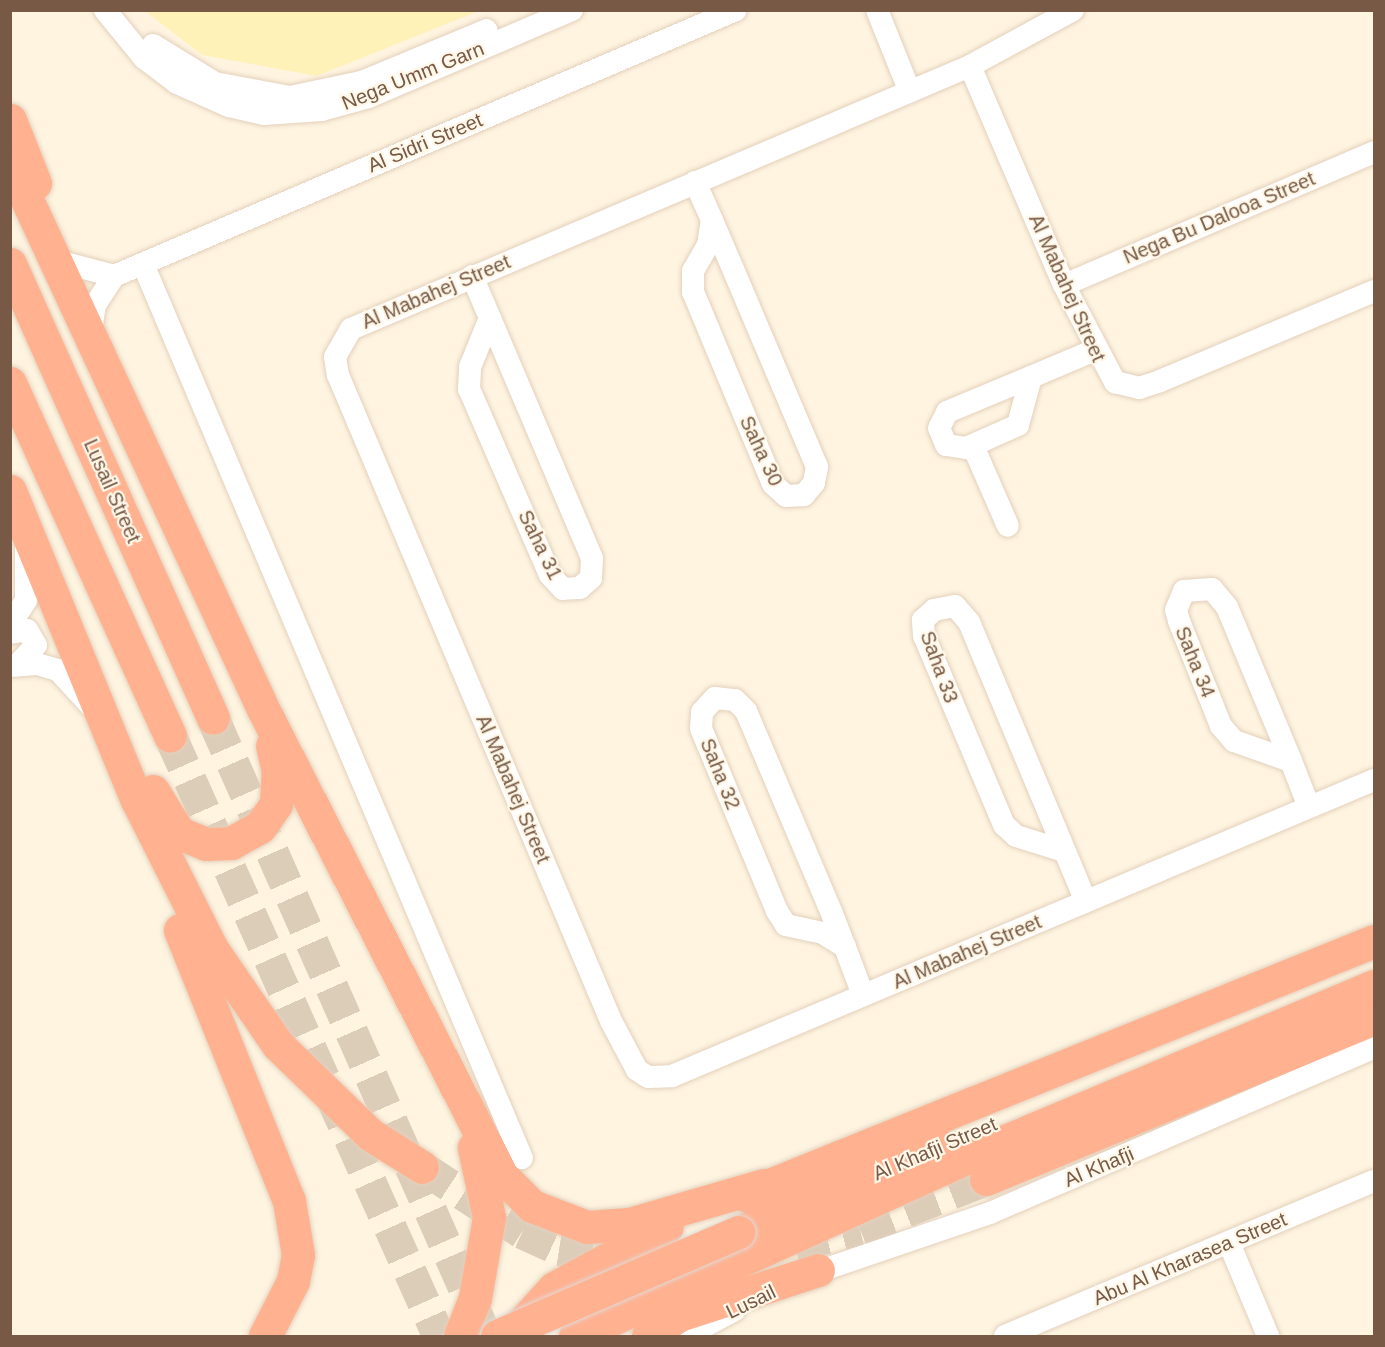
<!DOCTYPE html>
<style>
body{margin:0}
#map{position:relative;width:1385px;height:1347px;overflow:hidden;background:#fef4e0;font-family:Arial,sans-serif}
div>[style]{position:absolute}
.sand>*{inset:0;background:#fff2b9}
.highway-tunnel>*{height:33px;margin-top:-16.5px;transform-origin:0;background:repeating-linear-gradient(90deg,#dccdb9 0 33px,transparent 0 49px)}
.roads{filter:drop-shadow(0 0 2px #e3d0bb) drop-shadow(0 0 2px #e3d0bb)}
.minor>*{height:22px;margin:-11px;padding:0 11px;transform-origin:11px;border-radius:11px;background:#fff}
.highway>*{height:33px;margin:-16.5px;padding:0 16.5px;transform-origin:16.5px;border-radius:16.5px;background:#ffb190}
.bridges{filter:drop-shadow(0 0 2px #e1dad6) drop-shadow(0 0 2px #e1dad6)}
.highway-bridge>*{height:33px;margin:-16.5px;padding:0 16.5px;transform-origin:16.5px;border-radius:16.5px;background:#ffb190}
span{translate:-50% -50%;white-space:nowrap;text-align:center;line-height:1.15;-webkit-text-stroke:4.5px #fff7e8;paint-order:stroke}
.street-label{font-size:20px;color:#775945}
.frame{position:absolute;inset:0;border:12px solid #775945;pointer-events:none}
</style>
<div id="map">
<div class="sand">
<div style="clip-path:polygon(145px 11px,479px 11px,317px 76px,202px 55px)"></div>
</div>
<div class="highway-tunnel">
<div style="left:213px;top:718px;width:676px;rotate:66.17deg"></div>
<div style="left:170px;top:735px;width:658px;rotate:65.89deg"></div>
<div style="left:422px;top:1167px;width:119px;rotate:33deg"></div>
<div style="left:522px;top:1232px;width:41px;rotate:24.7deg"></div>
<div style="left:559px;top:1249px;width:70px;rotate:9.1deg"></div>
<div style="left:795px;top:1245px;width:67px;rotate:-13.8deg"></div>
<div style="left:860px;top:1229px;width:136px;rotate:-21.6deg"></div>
</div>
<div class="roads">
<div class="minor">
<div style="left:105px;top:10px;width:62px;rotate:50.9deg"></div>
<div style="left:144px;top:58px;width:41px;rotate:37.1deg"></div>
<div style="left:177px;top:83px;width:57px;rotate:23.9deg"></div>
<div style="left:229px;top:106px;width:36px;rotate:13deg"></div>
<div style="left:264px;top:114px;width:58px;rotate:-3.9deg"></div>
<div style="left:322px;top:110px;width:49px;rotate:-15.5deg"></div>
<div style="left:369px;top:97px;width:221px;rotate:-23.2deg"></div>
<div style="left:877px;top:10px;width:88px;rotate:68.1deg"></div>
<div style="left:1073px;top:10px;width:117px;rotate:151.5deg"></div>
<div style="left:970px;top:66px;width:673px;rotate:156.98deg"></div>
<div style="left:351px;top:329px;width:32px;rotate:120deg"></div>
<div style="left:335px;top:357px;width:18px;rotate:81deg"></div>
<div style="left:338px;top:375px;width:701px;rotate:67.09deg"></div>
<div style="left:611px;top:1021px;width:55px;rotate:62deg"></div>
<div style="left:637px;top:1070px;width:13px;rotate:32deg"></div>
<div style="left:648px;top:1077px;width:24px;rotate:-2deg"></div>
<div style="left:672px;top:1076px;width:762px;rotate:-22.86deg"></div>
<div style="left:153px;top:45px;width:73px;rotate:31.5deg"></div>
<div style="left:215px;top:83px;width:76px;rotate:10.6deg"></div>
<div style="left:290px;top:97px;width:74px;rotate:-11.8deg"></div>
<div style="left:362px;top:82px;width:135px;rotate:-22.6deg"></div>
<div style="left:970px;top:66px;width:238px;rotate:66.8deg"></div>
<div style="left:1064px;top:285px;width:110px;rotate:62.3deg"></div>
<div style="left:1115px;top:382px;width:25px;rotate:14deg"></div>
<div style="left:1139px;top:388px;width:22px;rotate:-18deg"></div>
<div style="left:1160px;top:381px;width:232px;rotate:-22.8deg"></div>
<div style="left:695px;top:182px;width:42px;rotate:65.9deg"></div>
<div style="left:712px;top:220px;width:53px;rotate:66.8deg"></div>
<div style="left:733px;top:269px;width:215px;rotate:67deg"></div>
<div style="left:817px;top:467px;width:16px;rotate:101deg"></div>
<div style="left:814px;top:483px;width:16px;rotate:130deg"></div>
<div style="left:804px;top:495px;width:18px;rotate:177deg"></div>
<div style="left:786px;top:496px;width:18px;rotate:-137deg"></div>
<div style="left:773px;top:484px;width:208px;rotate:-112.6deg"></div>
<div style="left:693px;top:292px;width:21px;rotate:-90deg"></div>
<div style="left:693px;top:271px;width:30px;rotate:-60deg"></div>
<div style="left:708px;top:245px;width:25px;rotate:-81deg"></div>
<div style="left:57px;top:261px;width:59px;rotate:14.7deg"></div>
<div style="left:143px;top:264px;width:971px;rotate:67.03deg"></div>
<div style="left:472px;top:276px;width:46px;rotate:66.8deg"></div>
<div style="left:1064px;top:285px;width:337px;rotate:-23.2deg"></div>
<div style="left:490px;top:318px;width:261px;rotate:67deg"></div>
<div style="left:592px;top:558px;width:20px;rotate:93deg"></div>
<div style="left:591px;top:578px;width:15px;rotate:138deg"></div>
<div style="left:580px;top:588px;width:17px;rotate:177deg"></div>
<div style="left:563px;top:589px;width:19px;rotate:-133deg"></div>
<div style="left:550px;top:575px;width:203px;rotate:-113.5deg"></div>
<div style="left:469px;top:389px;width:22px;rotate:-87deg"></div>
<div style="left:470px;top:367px;width:53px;rotate:-67.8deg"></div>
<div style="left:91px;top:332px;width:27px;rotate:-82deg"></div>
<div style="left:95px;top:305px;width:35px;rotate:-57deg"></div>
<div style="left:114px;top:276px;width:676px;rotate:-23.15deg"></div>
<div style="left:1031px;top:377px;width:50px;rotate:105.2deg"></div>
<div style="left:1018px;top:425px;width:57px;rotate:156.1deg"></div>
<div style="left:966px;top:448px;width:20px;rotate:-171deg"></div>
<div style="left:946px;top:445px;width:18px;rotate:-112deg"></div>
<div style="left:939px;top:428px;width:18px;rotate:-63deg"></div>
<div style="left:947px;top:412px;width:91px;rotate:-22.6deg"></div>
<div style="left:1031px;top:377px;width:69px;rotate:-22.9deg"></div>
<div style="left:973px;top:446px;width:87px;rotate:66.4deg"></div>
<div style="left:10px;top:625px;width:30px;rotate:-57deg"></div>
<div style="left:26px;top:600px;width:51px;rotate:-90deg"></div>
<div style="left:10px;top:633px;width:17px;rotate:-10deg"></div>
<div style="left:27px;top:630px;width:17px;rotate:59deg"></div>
<div style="left:36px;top:645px;width:26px;rotate:133deg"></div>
<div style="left:10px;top:666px;width:27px;rotate:-4deg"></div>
<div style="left:37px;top:664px;width:22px;rotate:16deg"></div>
<div style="left:58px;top:670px;width:49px;rotate:47.5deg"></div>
<div style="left:1291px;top:761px;width:60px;rotate:-160.7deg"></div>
<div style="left:1234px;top:741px;width:20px;rotate:-131deg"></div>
<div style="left:1221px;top:726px;width:113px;rotate:-111.8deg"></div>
<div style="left:1179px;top:621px;width:11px;rotate:-105deg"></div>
<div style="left:1176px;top:610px;width:21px;rotate:-67deg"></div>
<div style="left:1184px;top:591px;width:28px;rotate:-4deg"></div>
<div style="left:1212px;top:589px;width:23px;rotate:50deg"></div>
<div style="left:1227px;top:607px;width:167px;rotate:67.4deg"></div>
<div style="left:1291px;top:761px;width:49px;rotate:68.6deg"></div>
<div style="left:1064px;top:851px;width:50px;rotate:-162.6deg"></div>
<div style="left:1016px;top:836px;width:16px;rotate:-137deg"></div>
<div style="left:1004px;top:825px;width:205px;rotate:-112.9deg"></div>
<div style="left:924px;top:636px;width:16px;rotate:-94deg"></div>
<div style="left:923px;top:620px;width:15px;rotate:-42deg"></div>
<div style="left:934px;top:610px;width:21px;rotate:-11deg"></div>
<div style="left:955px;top:606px;width:21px;rotate:49deg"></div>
<div style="left:969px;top:622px;width:303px;rotate:67.3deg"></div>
<div style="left:845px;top:947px;width:26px;rotate:-148deg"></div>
<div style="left:823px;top:933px;width:38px;rotate:-168deg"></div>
<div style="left:786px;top:925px;width:17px;rotate:-123deg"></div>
<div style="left:777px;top:911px;width:198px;rotate:-112.6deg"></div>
<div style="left:701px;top:728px;width:16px;rotate:-86deg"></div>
<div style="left:702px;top:712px;width:19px;rotate:-47deg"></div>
<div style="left:715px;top:698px;width:20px;rotate:6deg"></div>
<div style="left:735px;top:700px;width:16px;rotate:45deg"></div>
<div style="left:746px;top:711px;width:217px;rotate:67deg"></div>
<div style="left:831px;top:911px;width:39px;rotate:69deg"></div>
<div style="left:845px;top:947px;width:51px;rotate:69.4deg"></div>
<div style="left:1229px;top:1243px;width:101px;rotate:67.2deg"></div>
<div style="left:805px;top:1276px;width:195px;rotate:-18.8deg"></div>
<div style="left:990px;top:1213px;width:418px;rotate:-23.3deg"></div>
<div style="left:686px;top:1336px;width:55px;rotate:-28deg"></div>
<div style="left:1005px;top:1336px;width:400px;rotate:-22.8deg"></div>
</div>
<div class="highway">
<div style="left:10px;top:120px;width:68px;rotate:68.4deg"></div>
<div style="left:10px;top:163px;width:604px;rotate:65.13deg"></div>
<div style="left:264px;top:711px;width:522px;rotate:62.9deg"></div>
<div style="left:502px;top:1176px;width:42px;rotate:45deg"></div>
<div style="left:532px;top:1206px;width:59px;rotate:20.9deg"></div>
<div style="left:587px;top:1227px;width:42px;rotate:-4.1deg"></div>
<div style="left:629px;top:1224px;width:141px;rotate:-16.1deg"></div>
<div style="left:10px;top:264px;width:497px;rotate:65.9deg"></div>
<div style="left:10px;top:383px;width:387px;rotate:65.6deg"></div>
<div style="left:10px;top:491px;width:334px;rotate:67.7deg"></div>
<div style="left:137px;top:800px;width:167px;rotate:63.3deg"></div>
<div style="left:212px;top:949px;width:116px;rotate:55.5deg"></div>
<div style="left:278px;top:1045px;width:129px;rotate:44.1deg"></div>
<div style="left:371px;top:1135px;width:60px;rotate:32.1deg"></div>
<div style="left:153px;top:791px;width:49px;rotate:58.2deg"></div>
<div style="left:179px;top:833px;width:29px;rotate:22deg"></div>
<div style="left:206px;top:844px;width:25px;rotate:-2deg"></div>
<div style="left:231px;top:843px;width:33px;rotate:-29deg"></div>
<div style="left:260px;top:827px;width:28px;rotate:-55deg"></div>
<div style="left:276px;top:804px;width:33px;rotate:-87deg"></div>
<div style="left:278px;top:771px;width:26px;rotate:-103deg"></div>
<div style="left:180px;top:930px;width:292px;rotate:68.1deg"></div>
<div style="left:289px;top:1201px;width:55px;rotate:80.5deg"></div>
<div style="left:298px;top:1255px;width:26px;rotate:101deg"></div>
<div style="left:293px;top:1281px;width:62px;rotate:117deg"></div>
<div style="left:986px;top:1179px;width:420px;rotate:-22.5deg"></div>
<div style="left:745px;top:1195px;width:678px;rotate:-21.99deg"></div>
<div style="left:739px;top:1232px;width:220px;rotate:-23deg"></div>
<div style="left:514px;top:1332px;width:59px;rotate:-47.7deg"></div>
<div style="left:554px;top:1288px;width:128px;rotate:-28.4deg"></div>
<div style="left:460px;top:1336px;width:41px;rotate:-68.5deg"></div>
<div style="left:475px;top:1298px;width:82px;rotate:-80.2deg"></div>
<div style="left:489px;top:1217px;width:71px;rotate:-102.3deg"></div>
<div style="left:575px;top:1336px;width:444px;rotate:-24.5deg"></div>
<div style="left:979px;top:1152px;width:428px;rotate:-22.8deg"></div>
<div style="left:648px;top:1336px;width:37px;rotate:-34deg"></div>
<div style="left:679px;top:1315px;width:146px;rotate:-17.9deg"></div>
</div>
</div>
<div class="bridges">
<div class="highway-bridge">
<div style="left:497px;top:1336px;width:263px;rotate:-23.3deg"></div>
</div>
</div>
<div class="street-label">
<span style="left:413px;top:76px;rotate:-22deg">Nega Umm Garn</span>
<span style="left:425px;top:143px;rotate:-23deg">Al Sidri Street</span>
<span style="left:1219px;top:218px;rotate:-23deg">Nega Bu Dalooa Street</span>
<span style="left:1067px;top:288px;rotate:66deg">Al Mabahej Street</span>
<span style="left:436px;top:292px;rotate:-23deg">Al Mabahej Street</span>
<span style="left:761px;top:451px;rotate:65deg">Saha 30</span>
<span style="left:112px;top:491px;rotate:66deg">Lusail Street</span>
<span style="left:540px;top:545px;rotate:64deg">Saha 31</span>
<span style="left:1195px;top:662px;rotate:68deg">Saha 34</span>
<span style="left:939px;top:667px;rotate:70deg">Saha 33</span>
<span style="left:720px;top:774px;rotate:68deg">Saha 32</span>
<span style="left:513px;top:789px;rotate:67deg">Al Mabahej Street</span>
<span style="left:967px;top:952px;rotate:-23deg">Al Mabahej Street</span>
<span style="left:935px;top:1149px;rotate:-23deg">Al Khafji Street</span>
<span style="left:1099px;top:1167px;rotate:-23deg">Al Khafji</span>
<span style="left:1190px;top:1259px;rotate:-23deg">Abu Al Kharasea Street</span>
<span style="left:751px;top:1302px;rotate:-26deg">Lusail</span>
</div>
<div class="frame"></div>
</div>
